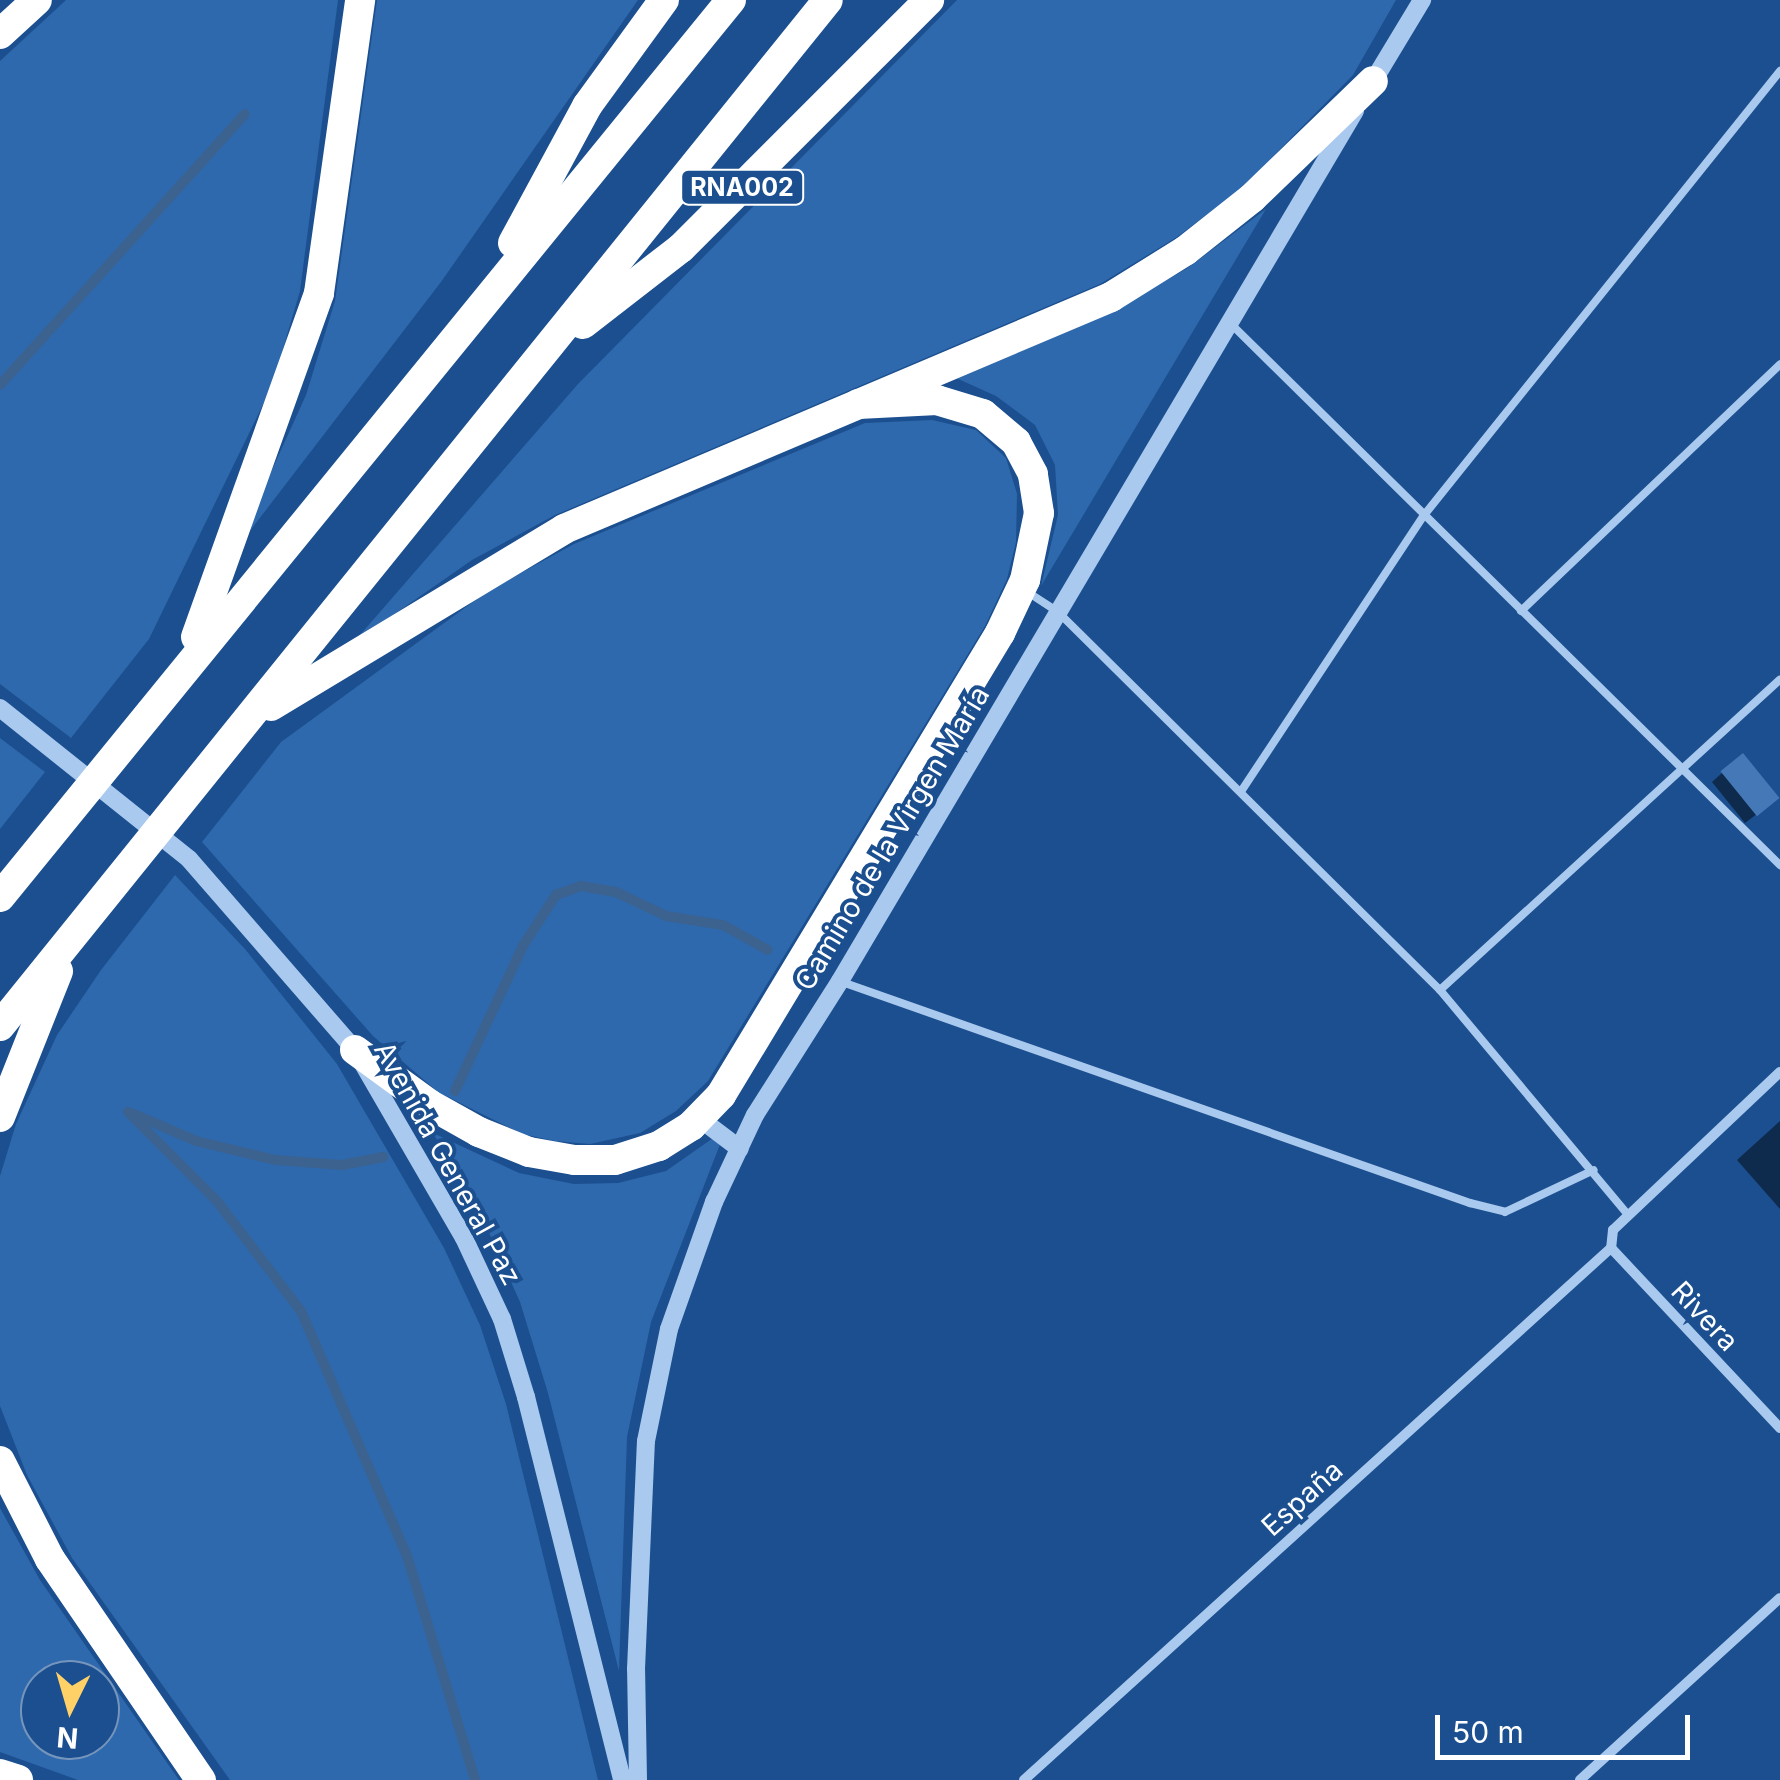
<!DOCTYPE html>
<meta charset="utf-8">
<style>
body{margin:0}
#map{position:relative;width:1780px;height:1780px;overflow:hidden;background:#1b4f8f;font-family:Inter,sans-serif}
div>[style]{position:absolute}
.green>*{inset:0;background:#2e69ad}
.shadow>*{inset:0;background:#0007}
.stream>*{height:10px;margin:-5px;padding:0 5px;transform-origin:5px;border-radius:5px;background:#3c6290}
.building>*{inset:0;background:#4478b7;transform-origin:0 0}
.service>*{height:8px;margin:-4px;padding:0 4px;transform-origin:4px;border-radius:4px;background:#a9c9ee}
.minor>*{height:10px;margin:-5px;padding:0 5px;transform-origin:5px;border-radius:5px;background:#a9c9ee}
.tertiary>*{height:18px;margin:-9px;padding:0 9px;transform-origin:9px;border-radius:9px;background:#a9c9ee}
.motorway>*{height:30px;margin:-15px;padding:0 15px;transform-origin:15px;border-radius:15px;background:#fff}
span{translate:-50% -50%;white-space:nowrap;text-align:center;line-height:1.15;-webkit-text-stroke:8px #1b4f8f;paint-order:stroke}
.shield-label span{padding:2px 8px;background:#1b4f8f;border:2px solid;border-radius:8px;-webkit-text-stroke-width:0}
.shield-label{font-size:25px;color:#fff;font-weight:700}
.street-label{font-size:28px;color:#fff}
.north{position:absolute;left:20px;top:1660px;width:100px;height:100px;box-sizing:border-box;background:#1b4f8f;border:2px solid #7695bc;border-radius:50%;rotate:185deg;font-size:28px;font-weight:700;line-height:40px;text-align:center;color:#fff}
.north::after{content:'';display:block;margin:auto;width:35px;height:45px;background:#ffd166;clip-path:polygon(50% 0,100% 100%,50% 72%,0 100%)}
.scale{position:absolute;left:1435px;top:1715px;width:255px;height:45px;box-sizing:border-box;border:5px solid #fff;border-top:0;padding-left:12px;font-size:30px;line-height:35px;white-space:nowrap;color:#fff;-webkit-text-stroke:8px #1b4f8f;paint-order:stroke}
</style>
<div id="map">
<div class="green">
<div style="clip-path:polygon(66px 0,338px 0,300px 291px,272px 386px,149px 639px,71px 738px,0 684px,0 61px)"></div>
<div style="clip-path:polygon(377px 0,638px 0,441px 282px,236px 549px,306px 395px,335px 301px)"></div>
<div style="clip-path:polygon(957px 0,1396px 0,1353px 75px,1241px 189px,1177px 237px,1100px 284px,555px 515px,472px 560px,353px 643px,578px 384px)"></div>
<div style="clip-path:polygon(1266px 209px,1041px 586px,1058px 515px,1055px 465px,1035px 425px,996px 396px,956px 378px,1116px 310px,1189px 267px)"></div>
<div style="clip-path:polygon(932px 420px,976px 430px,1006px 458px,1017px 494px,1016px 542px,1007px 579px,985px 626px,708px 1081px,676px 1111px,640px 1133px,590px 1144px,555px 1141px,522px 1134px,438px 1092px,373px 1036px,202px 842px,281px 742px,488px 591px,574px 544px,865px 423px)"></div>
<div style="clip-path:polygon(0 738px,45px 772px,0 829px)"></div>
<div style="clip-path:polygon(175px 875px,245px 949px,337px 1064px,444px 1248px,480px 1325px,506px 1404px,598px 1780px,230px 1780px,72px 1558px,27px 1475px,0 1406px,0 1176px,16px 1124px,57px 1035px,101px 970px)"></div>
<div style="clip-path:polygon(726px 1129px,651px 1322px,627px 1437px,619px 1671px,548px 1393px,520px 1302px,486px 1226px,433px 1133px,519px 1173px,574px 1184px,618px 1183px,666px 1171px)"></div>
<div style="clip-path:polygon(evenodd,0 1508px,40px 1580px,179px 1780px,78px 1780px,0 1752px,0 1508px,40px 1680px,100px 1680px,100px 1740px,40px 1740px,40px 1680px)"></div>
</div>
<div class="shadow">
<div style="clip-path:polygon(1722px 773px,1766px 807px,1745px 823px,1712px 782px)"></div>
<div style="clip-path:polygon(1780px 1121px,1780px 1209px,1737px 1160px)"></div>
</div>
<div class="stream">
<div style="left:0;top:385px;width:365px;rotate:-47.9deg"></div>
<div style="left:455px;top:1091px;width:162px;rotate:-64.9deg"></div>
<div style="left:524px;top:944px;width:59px;rotate:-56.9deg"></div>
<div style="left:556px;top:895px;width:27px;rotate:-20deg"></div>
<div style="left:581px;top:886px;width:36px;rotate:10deg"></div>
<div style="left:616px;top:892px;width:55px;rotate:25.6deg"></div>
<div style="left:666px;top:916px;width:58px;rotate:9deg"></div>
<div style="left:723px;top:925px;width:51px;rotate:29.1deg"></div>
<div style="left:128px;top:1112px;width:124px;rotate:45deg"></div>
<div style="left:216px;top:1200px;width:140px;rotate:52.6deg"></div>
<div style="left:301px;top:1311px;width:267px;rotate:66.6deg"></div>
<div style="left:407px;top:1556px;width:234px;rotate:73.1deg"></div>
<div style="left:134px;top:1114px;width:68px;rotate:23.5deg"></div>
<div style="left:196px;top:1141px;width:82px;rotate:13.4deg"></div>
<div style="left:276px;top:1160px;width:66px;rotate:4.3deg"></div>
<div style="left:342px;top:1165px;width:42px;rotate:-11deg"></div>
</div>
<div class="building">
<div style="left:1743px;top:753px;width:58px;height:29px;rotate:51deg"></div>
</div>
<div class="service">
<div style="left:1231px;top:324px;width:771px;rotate:44.58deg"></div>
<div style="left:1029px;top:593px;width:35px;rotate:33deg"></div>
<div style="left:1058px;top:612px;width:537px;rotate:44.7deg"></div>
<div style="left:1440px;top:990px;width:293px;rotate:50.1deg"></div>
<div style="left:1521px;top:611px;width:358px;rotate:-43.6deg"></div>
<div style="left:1242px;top:790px;width:331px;rotate:-56.5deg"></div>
<div style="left:1425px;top:514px;width:568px;rotate:-51.29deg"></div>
<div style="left:842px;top:982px;width:666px;rotate:19.39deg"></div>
<div style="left:1470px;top:1203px;width:36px;rotate:14deg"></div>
<div style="left:1505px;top:1212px;width:98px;rotate:-25.3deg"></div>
<div style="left:1440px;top:990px;width:460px;rotate:-42.4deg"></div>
</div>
<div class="minor">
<div style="left:1780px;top:1072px;width:230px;rotate:136.6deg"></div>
<div style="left:1613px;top:1230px;width:18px;rotate:96deg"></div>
<div style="left:1611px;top:1248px;width:247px;rotate:46.8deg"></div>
<div style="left:1024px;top:1780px;width:792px;rotate:-42.19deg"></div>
<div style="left:1580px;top:1780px;width:270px;rotate:-42.3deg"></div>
</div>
<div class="tertiary">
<div style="left:1369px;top:88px;width:103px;rotate:-58.9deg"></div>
<div style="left:0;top:708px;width:242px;rotate:38.6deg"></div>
<div style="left:189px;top:859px;width:253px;rotate:49deg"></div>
<div style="left:355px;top:1050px;width:217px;rotate:59.9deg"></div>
<div style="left:464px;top:1238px;width:89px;rotate:64.9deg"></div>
<div style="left:502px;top:1319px;width:82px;rotate:72.9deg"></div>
<div style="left:526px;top:1397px;width:395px;rotate:75.9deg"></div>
<div style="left:699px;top:1118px;width:51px;rotate:37.1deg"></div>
<div style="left:638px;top:1780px;width:111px;rotate:-91deg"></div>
<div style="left:636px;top:1669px;width:228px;rotate:-87.5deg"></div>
<div style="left:646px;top:1441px;width:114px;rotate:-78.4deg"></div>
<div style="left:669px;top:1329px;width:135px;rotate:-70.5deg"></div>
<div style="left:714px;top:1202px;width:96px;rotate:-64.8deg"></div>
<div style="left:755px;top:1115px;width:159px;rotate:-57.6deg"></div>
<div style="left:840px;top:981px;width:1011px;rotate:-59.38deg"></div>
</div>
<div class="motorway">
<div style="left:0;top:34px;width:50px;rotate:-42.6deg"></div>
<div style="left:513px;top:243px;width:156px;rotate:-61.6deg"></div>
<div style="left:587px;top:106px;width:131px;rotate:-54deg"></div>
<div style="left:583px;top:324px;width:124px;rotate:-37.8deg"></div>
<div style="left:681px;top:248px;width:351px;rotate:-45deg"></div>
<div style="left:196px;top:637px;width:365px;rotate:-70.3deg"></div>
<div style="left:319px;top:293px;width:296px;rotate:-82deg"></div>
<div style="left:271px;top:706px;width:342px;rotate:-31.1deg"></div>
<div style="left:564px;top:529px;width:594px;rotate:-22.98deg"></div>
<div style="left:1111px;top:297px;width:87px;rotate:-31.9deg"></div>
<div style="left:1185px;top:251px;width:85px;rotate:-38.3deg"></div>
<div style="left:1252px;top:198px;width:168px;rotate:-44deg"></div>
<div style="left:0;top:897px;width:1157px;rotate:-50.82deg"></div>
<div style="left:0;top:1026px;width:1318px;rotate:-51.1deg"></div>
<div style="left:355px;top:1050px;width:92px;rotate:36.1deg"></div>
<div style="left:429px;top:1104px;width:57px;rotate:29.2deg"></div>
<div style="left:479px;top:1132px;width:54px;rotate:21.8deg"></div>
<div style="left:529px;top:1152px;width:46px;rotate:10.1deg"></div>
<div style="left:574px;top:1160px;width:41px"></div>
<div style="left:615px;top:1160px;width:46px;rotate:-17.7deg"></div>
<div style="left:659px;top:1146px;width:38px;rotate:-32deg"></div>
<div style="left:691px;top:1126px;width:43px;rotate:-45.9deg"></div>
<div style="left:721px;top:1095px;width:540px;rotate:-58.87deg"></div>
<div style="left:1000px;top:633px;width:59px;rotate:-64.7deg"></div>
<div style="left:1025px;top:580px;width:68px;rotate:-78.2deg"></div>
<div style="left:1039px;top:513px;width:39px;rotate:-99deg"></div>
<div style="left:1033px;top:474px;width:36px;rotate:-118deg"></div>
<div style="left:1016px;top:442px;width:43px;rotate:-139.7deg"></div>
<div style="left:983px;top:414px;width:48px;rotate:-163.1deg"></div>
<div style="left:937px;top:400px;width:79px;rotate:177.1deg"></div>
<div style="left:0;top:1117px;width:157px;rotate:-68.3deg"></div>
<div style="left:0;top:1461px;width:110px;rotate:63deg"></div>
<div style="left:50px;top:1559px;width:268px;rotate:55.7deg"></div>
<div style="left:0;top:1774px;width:19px;rotate:18deg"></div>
</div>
<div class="shield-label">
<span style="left:742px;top:187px">RNA002</span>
</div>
<div class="street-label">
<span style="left:892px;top:838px;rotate:-59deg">Camino de la Virgen María</span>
<span style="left:448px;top:1163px;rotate:61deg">Avenida General Paz</span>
<span style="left:1705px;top:1316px;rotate:47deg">Rivera</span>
<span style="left:1302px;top:1498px;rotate:-42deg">España</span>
</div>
<div class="north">N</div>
<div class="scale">50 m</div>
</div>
